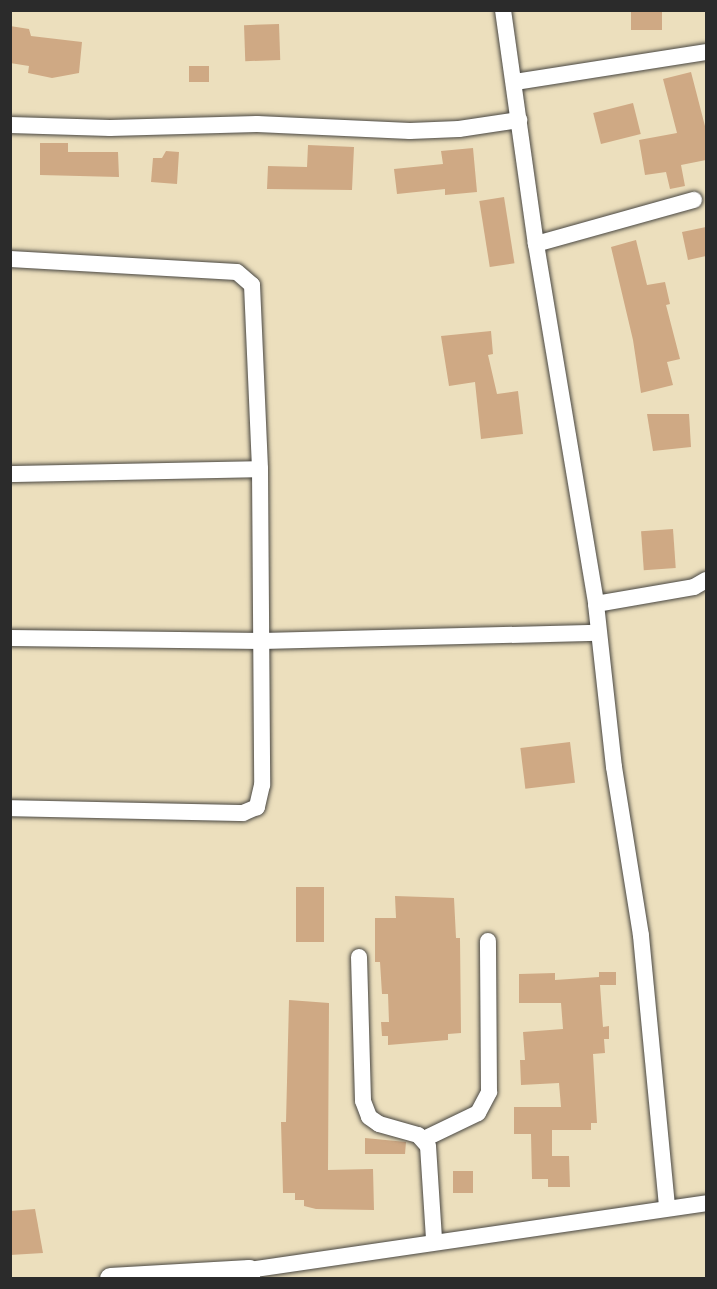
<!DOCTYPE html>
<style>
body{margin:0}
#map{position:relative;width:717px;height:1289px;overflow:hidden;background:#ecdfbd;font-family:"Libre Bodoni",serif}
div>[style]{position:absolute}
.building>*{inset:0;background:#cfa984;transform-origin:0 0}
.roads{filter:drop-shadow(0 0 2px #484641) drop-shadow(0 0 2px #484641)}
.minor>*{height:16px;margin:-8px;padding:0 8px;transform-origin:8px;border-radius:8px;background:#fff}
.tertiary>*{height:21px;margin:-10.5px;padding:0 10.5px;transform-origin:10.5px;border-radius:10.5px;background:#fff}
span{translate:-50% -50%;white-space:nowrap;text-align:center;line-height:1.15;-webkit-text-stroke:6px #f7f3e8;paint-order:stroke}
.frame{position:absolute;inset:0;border:12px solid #2b2b2b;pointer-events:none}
</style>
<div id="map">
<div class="building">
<div style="left:631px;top:10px;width:31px;height:20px"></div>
<div style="left:279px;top:24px;width:36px;height:35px;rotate:88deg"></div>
<div style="clip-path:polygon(10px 26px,29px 29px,31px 36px,82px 42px,79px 73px,52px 78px,28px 73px,29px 66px,10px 63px)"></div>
<div style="left:189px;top:66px;width:20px;height:16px"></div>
<div style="clip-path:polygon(691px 72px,706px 130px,706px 160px,681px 165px,685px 186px,670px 189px,666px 172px,645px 175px,639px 140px,677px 133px,663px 79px)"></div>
<div style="left:633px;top:103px;width:32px;height:41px;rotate:76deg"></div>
<div style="clip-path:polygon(40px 143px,68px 143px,68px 152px,118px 152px,119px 177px,40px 175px)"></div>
<div style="clip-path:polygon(308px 145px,354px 147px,352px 190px,267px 189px,268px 166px,307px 167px)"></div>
<div style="clip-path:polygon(473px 148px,477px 192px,445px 195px,445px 189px,397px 194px,394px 169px,443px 164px,441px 151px)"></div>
<div style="clip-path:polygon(166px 151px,179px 152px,177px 184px,151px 182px,153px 158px,162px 158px)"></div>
<div style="left:504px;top:197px;width:67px;height:25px;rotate:81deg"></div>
<div style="clip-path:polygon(706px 227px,706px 256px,688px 260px,682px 232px)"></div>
<div style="clip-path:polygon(636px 240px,647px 285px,665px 282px,670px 304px,666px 305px,680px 359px,667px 362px,673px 385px,641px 393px,633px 340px,611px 247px)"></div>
<div style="clip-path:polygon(491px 331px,493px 354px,488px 355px,497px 394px,518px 391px,523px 434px,481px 439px,475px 382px,449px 386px,441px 336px)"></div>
<div style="clip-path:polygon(647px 414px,689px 414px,691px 447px,653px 451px)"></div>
<div style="left:673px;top:529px;width:39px;height:32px;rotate:86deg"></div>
<div style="left:570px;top:742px;width:41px;height:50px;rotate:83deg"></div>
<div style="left:296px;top:887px;width:28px;height:55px"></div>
<div style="clip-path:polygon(395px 896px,454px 898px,456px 938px,460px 938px,461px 1033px,448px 1034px,448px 1040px,388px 1045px,388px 1036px,382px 1036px,381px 1022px,389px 1022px,388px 994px,382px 994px,380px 962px,375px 962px,375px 918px,396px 918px)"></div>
<div style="clip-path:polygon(599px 972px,616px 972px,616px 985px,600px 985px,603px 1027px,609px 1026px,609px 1039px,604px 1039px,605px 1053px,593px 1054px,597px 1123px,591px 1123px,591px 1130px,552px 1130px,552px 1156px,569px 1156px,570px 1187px,548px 1187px,548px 1179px,532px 1179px,531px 1134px,514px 1134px,514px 1107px,561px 1107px,559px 1083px,521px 1085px,520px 1060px,525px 1060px,523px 1032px,563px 1029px,561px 1003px,519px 1003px,519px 974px,555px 973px,555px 980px,599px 977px)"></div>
<div style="clip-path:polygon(289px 1000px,329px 1003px,328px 1170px,373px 1169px,374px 1210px,316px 1209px,304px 1206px,304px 1200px,295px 1200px,295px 1193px,283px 1193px,281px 1122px,286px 1122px)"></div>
<div style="clip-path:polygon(365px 1138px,406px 1142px,405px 1154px,365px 1154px)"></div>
<div style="left:453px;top:1171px;width:20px;height:22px"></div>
<div style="clip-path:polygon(35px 1209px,43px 1253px,10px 1255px,10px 1211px)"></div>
</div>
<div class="roads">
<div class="minor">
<div style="left:503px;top:10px;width:236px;rotate:82deg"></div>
<div style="left:536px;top:244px;width:365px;rotate:80.5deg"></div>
<div style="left:596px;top:604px;width:164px;rotate:83.7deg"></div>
<div style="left:614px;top:767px;width:171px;rotate:80.9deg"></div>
<div style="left:641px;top:936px;width:273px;rotate:84.5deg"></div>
<div style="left:515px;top:82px;width:193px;rotate:-8.9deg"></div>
<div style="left:10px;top:125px;width:100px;rotate:1.7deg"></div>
<div style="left:110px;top:128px;width:147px;rotate:-1.6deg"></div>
<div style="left:257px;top:124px;width:153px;rotate:2.6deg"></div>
<div style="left:410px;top:131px;width:49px;rotate:-2.3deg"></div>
<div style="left:459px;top:129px;width:61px;rotate:-8.5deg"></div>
<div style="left:536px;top:244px;width:164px;rotate:-15.6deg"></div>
<div style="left:10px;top:259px;width:227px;rotate:3.3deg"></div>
<div style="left:237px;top:272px;width:20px;rotate:41deg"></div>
<div style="left:252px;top:285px;width:184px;rotate:87.5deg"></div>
<div style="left:260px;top:469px;width:316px;rotate:89.6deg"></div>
<div style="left:262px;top:785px;width:23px;rotate:103deg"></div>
<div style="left:257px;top:807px;width:15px;rotate:157deg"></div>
<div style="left:243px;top:813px;width:233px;rotate:-178.8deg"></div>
<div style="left:10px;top:474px;width:250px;rotate:-1.1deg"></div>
<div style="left:596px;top:604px;width:99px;rotate:-9.8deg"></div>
<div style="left:694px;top:587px;width:14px;rotate:-30deg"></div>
<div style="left:10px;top:638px;width:252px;rotate:0.7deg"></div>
<div style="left:262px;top:641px;width:336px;rotate:-1.4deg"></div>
<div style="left:359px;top:957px;width:144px;rotate:88.4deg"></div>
<div style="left:363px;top:1101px;width:17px;rotate:69deg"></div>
<div style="left:369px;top:1117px;width:12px;rotate:35deg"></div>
<div style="left:379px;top:1124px;width:41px;rotate:15.8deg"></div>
<div style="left:418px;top:1135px;width:15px;rotate:48deg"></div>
<div style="left:428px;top:1146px;width:94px;rotate:86.3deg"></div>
<div style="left:424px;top:1139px;width:60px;rotate:-25.7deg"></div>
<div style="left:478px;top:1113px;width:24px;rotate:-62deg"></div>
<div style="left:489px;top:1092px;width:151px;rotate:-90.4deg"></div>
<div style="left:249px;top:1270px;width:462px;rotate:-8.3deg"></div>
</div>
<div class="tertiary">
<div style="left:110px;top:1278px;width:139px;rotate:-3.3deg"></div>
<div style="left:249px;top:1270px;width:8px;rotate:90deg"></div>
</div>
</div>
<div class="frame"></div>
</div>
